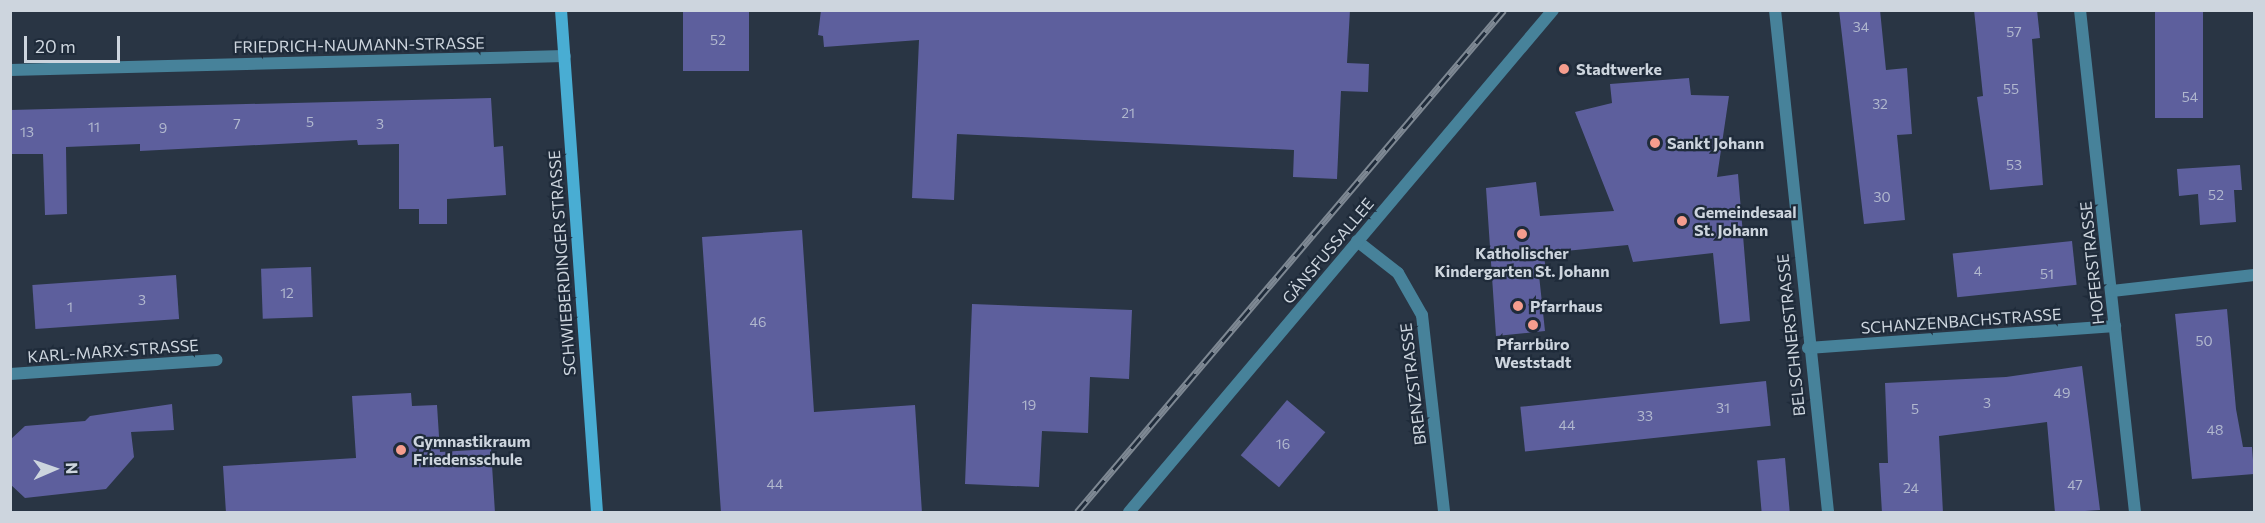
<!DOCTYPE html>
<meta charset="utf-8">
<style>
body{margin:0}
#map{position:relative;width:2265px;height:523px;overflow:hidden;background:#293544;font-family:Commissioner,sans-serif}
div>[style]{position:absolute}
.building>*{inset:0;background:#5d5f9d;transform-origin:0 0}
.street>*{height:12px;margin:-6px;padding:0 6px;transform-origin:6px;border-radius:6px;background:#47829a}
.secondary>*{height:12px;margin:-6px;padding:0 6px;transform-origin:6px;border-radius:6px;background:#49add3}
.rail>*{height:7px;margin-top:-3.5px;transform-origin:0;background:repeating-linear-gradient(90deg,#1f2b3a 0 14px,#7e8893 0 28px);box-sizing:border-box;border-block:2px solid #7e8893}
.dots>*{width:16px;height:16px;translate:-50% -50%;box-sizing:border-box;border:3px solid #1f2b3a;border-radius:50%}
span{translate:-50% -50%;white-space:nowrap;text-align:center;line-height:1.15;-webkit-text-stroke:4.5px #1f2b3a;paint-order:stroke}
.number-label{font-size:14px;color:#b1b8ce}
.number-label span{-webkit-text-stroke-width:0}
.street-label{font-size:16px;color:#cdd5de}
.poi-label{font-size:16px;color:#cdd5de;font-weight:700}
.left{translate:0 -50%;text-align:left}
.frame{position:absolute;inset:0;border:12px solid #cdd5de;pointer-events:none}
.north{position:absolute;left:24px;top:439px;width:60px;height:60px;-webkit-text-stroke:4px #1f2b3a;paint-order:stroke;rotate:88deg;font-size:16px;font-weight:700;line-height:24px;text-align:center;color:#cdd5de}
.north::after{content:'';display:block;margin:auto;width:21px;height:27px;background:#cdd5de;clip-path:polygon(50% 0,100% 100%,50% 72%,0 100%)}
.scale{position:absolute;left:24px;top:36px;width:96px;height:27px;box-sizing:border-box;border:3px solid #cdd5de;border-top:0;padding-left:8px;font-size:18px;line-height:21px;white-space:nowrap;color:#cdd5de;-webkit-text-stroke:4px #1f2b3a;paint-order:stroke}
</style>
<div id="map">
<div class="building">
<div style="left:683px;top:10px;width:66px;height:61px"></div>
<div style="clip-path:polygon(821px 10px,1350px 10px,1347px 63px,1369px 64px,1368px 92px,1341px 91px,1337px 179px,1293px 177px,1294px 150px,957px 134px,954px 200px,912px 198px,919px 40px,824px 47px,823px 36px,818px 35px)"></div>
<div style="clip-path:polygon(1839px 10px,1880px 10px,1886px 70px,1907px 68px,1912px 134px,1897px 135px,1905px 220px,1864px 224px)"></div>
<div style="clip-path:polygon(1974px 10px,2037px 10px,2040px 38px,2032px 39px,2043px 185px,1990px 190px,1977px 97px,1983px 96px)"></div>
<div style="left:2155px;top:10px;width:48px;height:108px"></div>
<div style="clip-path:polygon(1689px 78px,1691px 95px,1729px 96px,1717px 177px,1738px 174px,1750px 321px,1720px 324px,1713px 253px,1633px 262px,1628px 245px,1544px 253px,1546px 275px,1539px 275px,1545px 331px,1496px 336px,1486px 188px,1536px 182px,1540px 216px,1614px 211px,1575px 112px,1612px 103px,1610px 84px)"></div>
<div style="clip-path:polygon(491px 98px,494px 147px,503px 146px,506px 195px,447px 199px,447px 224px,419px 224px,419px 209px,399px 209px,399px 144px,358px 145px,357px 140px,140px 151px,140px 144px,66px 147px,67px 214px,45px 215px,43px 154px,10px 154px,10px 110px)"></div>
<div style="clip-path:polygon(2240px 165px,2242px 190px,2234px 190px,2236px 222px,2200px 225px,2198px 194px,2179px 196px,2177px 169px)"></div>
<div style="clip-path:polygon(802px 230px,814px 412px,915px 405px,922px 513px,721px 513px,702px 237px)"></div>
<div style="left:2072px;top:241px;width:44px;height:120px;rotate:84deg"></div>
<div style="left:311px;top:267px;width:50px;height:50px;rotate:88deg"></div>
<div style="left:176px;top:275px;width:44px;height:144px;rotate:86deg"></div>
<div style="clip-path:polygon(972px 304px,1132px 310px,1129px 379px,1090px 377px,1088px 433px,1042px 431px,1039px 487px,965px 484px)"></div>
<div style="clip-path:polygon(2227px 309px,2236px 409px,2243px 447px,2252px 447px,2254px 474px,2192px 479px,2175px 314px)"></div>
<div style="clip-path:polygon(2082px 366px,2100px 510px,2055px 513px,2047px 422px,1939px 436px,1943px 513px,1882px 513px,1879px 463px,1888px 463px,1885px 383px,2006px 377px)"></div>
<div style="left:1766px;top:381px;width:45px;height:247px;rotate:84deg"></div>
<div style="clip-path:polygon(411px 393px,412px 406px,437px 405px,440px 452px,491px 449px,495px 513px,226px 513px,223px 466px,356px 458px,352px 396px)"></div>
<div style="left:1287px;top:400px;width:50px;height:72px;rotate:40deg"></div>
<div style="clip-path:polygon(172px 404px,174px 430px,131px 432px,134px 457px,106px 489px,25px 498px,10px 484px,10px 440px,25px 426px,85px 421px,90px 416px)"></div>
<div style="left:1785px;top:458px;width:55px;height:28px;rotate:85deg"></div>
</div>
<div class="street">
<div style="left:1775px;top:10px;width:505px;rotate:83.97deg"></div>
<div style="left:2080px;top:10px;width:505px;rotate:83.75deg"></div>
<div style="left:10px;top:70px;width:555px;rotate:-1.44deg"></div>
<div style="left:1357px;top:241px;width:52px;rotate:38deg"></div>
<div style="left:1398px;top:273px;width:48px;rotate:60.3deg"></div>
<div style="left:1422px;top:315px;width:198px;rotate:83.6deg"></div>
<div style="left:2112px;top:291px;width:143px;rotate:-6.4deg"></div>
<div style="left:1808px;top:348px;width:308px;rotate:-4.1deg"></div>
<div style="left:10px;top:374px;width:207px;rotate:-3.9deg"></div>
<div style="left:1129px;top:512px;width:657px;rotate:-49.81deg"></div>
</div>
<div class="secondary">
<div style="left:561px;top:10px;width:503px;rotate:85.9deg"></div>
</div>
<div class="rail">
<div style="left:1077px;top:512px;width:659px;rotate:-49.62deg"></div>
</div>
<div class="dots">
<div style="left:1564px;top:69px;background:#f59d8e"></div>
<div style="left:1655px;top:143px;background:#f59d8e"></div>
<div style="left:1682px;top:221px;background:#f59d8e"></div>
<div style="left:1522px;top:234px;background:#f59d8e"></div>
<div style="left:1518px;top:306px;background:#f59d8e"></div>
<div style="left:1533px;top:325px;background:#f59d8e"></div>
<div style="left:401px;top:450px;background:#f59d8e"></div>
</div>
<div class="number-label">
<span style="left:1861px;top:27px">34</span>
<span style="left:2014px;top:32px">57</span>
<span style="left:718px;top:40px">52</span>
<span style="left:2011px;top:89px">55</span>
<span style="left:2190px;top:97px">54</span>
<span style="left:1880px;top:104px">32</span>
<span style="left:1128px;top:113px">21</span>
<span style="left:310px;top:122px">5</span>
<span style="left:237px;top:124px">7</span>
<span style="left:380px;top:124px">3</span>
<span style="left:94px;top:127px">11</span>
<span style="left:163px;top:128px">9</span>
<span style="left:27px;top:132px">13</span>
<span style="left:2014px;top:165px">53</span>
<span style="left:2216px;top:195px">52</span>
<span style="left:1882px;top:197px">30</span>
<span style="left:1978px;top:271px">4</span>
<span style="left:2047px;top:274px">51</span>
<span style="left:287px;top:293px">12</span>
<span style="left:142px;top:300px">3</span>
<span style="left:70px;top:307px">1</span>
<span style="left:758px;top:322px">46</span>
<span style="left:2204px;top:341px">50</span>
<span style="left:2062px;top:393px">49</span>
<span style="left:1987px;top:403px">3</span>
<span style="left:1029px;top:405px">19</span>
<span style="left:1723px;top:408px">31</span>
<span style="left:1915px;top:409px">5</span>
<span style="left:1645px;top:416px">33</span>
<span style="left:1567px;top:425px">44</span>
<span style="left:2215px;top:430px">48</span>
<span style="left:1283px;top:444px">16</span>
<span style="left:775px;top:484px">44</span>
<span style="left:2075px;top:485px">47</span>
<span style="left:1911px;top:488px">24</span>
</div>
<div class="street-label">
<span style="left:359px;top:45px;rotate:-1deg">FRIEDRICH-NAUMANN-STRASSE</span>
<span style="left:1328px;top:251px;rotate:-50deg">GÄNSFUSSALLEE</span>
<span style="left:562px;top:263px;rotate:-94deg">SCHWIEBERDINGER STRASSE</span>
<span style="left:2092px;top:263px;rotate:-96deg">HOFERSTRASSE</span>
<span style="left:1961px;top:321px;rotate:-4deg">SCHANZENBACHSTRASSE</span>
<span style="left:1791px;top:335px;rotate:-96deg">BELSCHNERSTRASSE</span>
<span style="left:113px;top:351px;rotate:-4deg">KARL-MARX-STRASSE</span>
<span style="left:1413px;top:384px;rotate:-97deg">BRENZSTRASSE</span>
</div>
<div class="poi-label">
<span class="left" style="left:1576px;top:69px">Stadtwerke</span>
<span class="left" style="left:1667px;top:143px">Sankt Johann</span>
<span class="left" style="left:1694px;top:221px">Gemeindesaal<br>St. Johann</span>
<span style="left:1522px;top:262px">Katholischer<br>Kindergarten St. Johann</span>
<span class="left" style="left:1530px;top:306px">Pfarrhaus</span>
<span style="left:1533px;top:353px">Pfarrbüro<br>Weststadt</span>
<span class="left" style="left:413px;top:450px">Gymnastikraum<br>Friedensschule</span>
</div>
<div class="frame"></div>
<div class="north">N</div>
<div class="scale">20 m</div>
</div>
